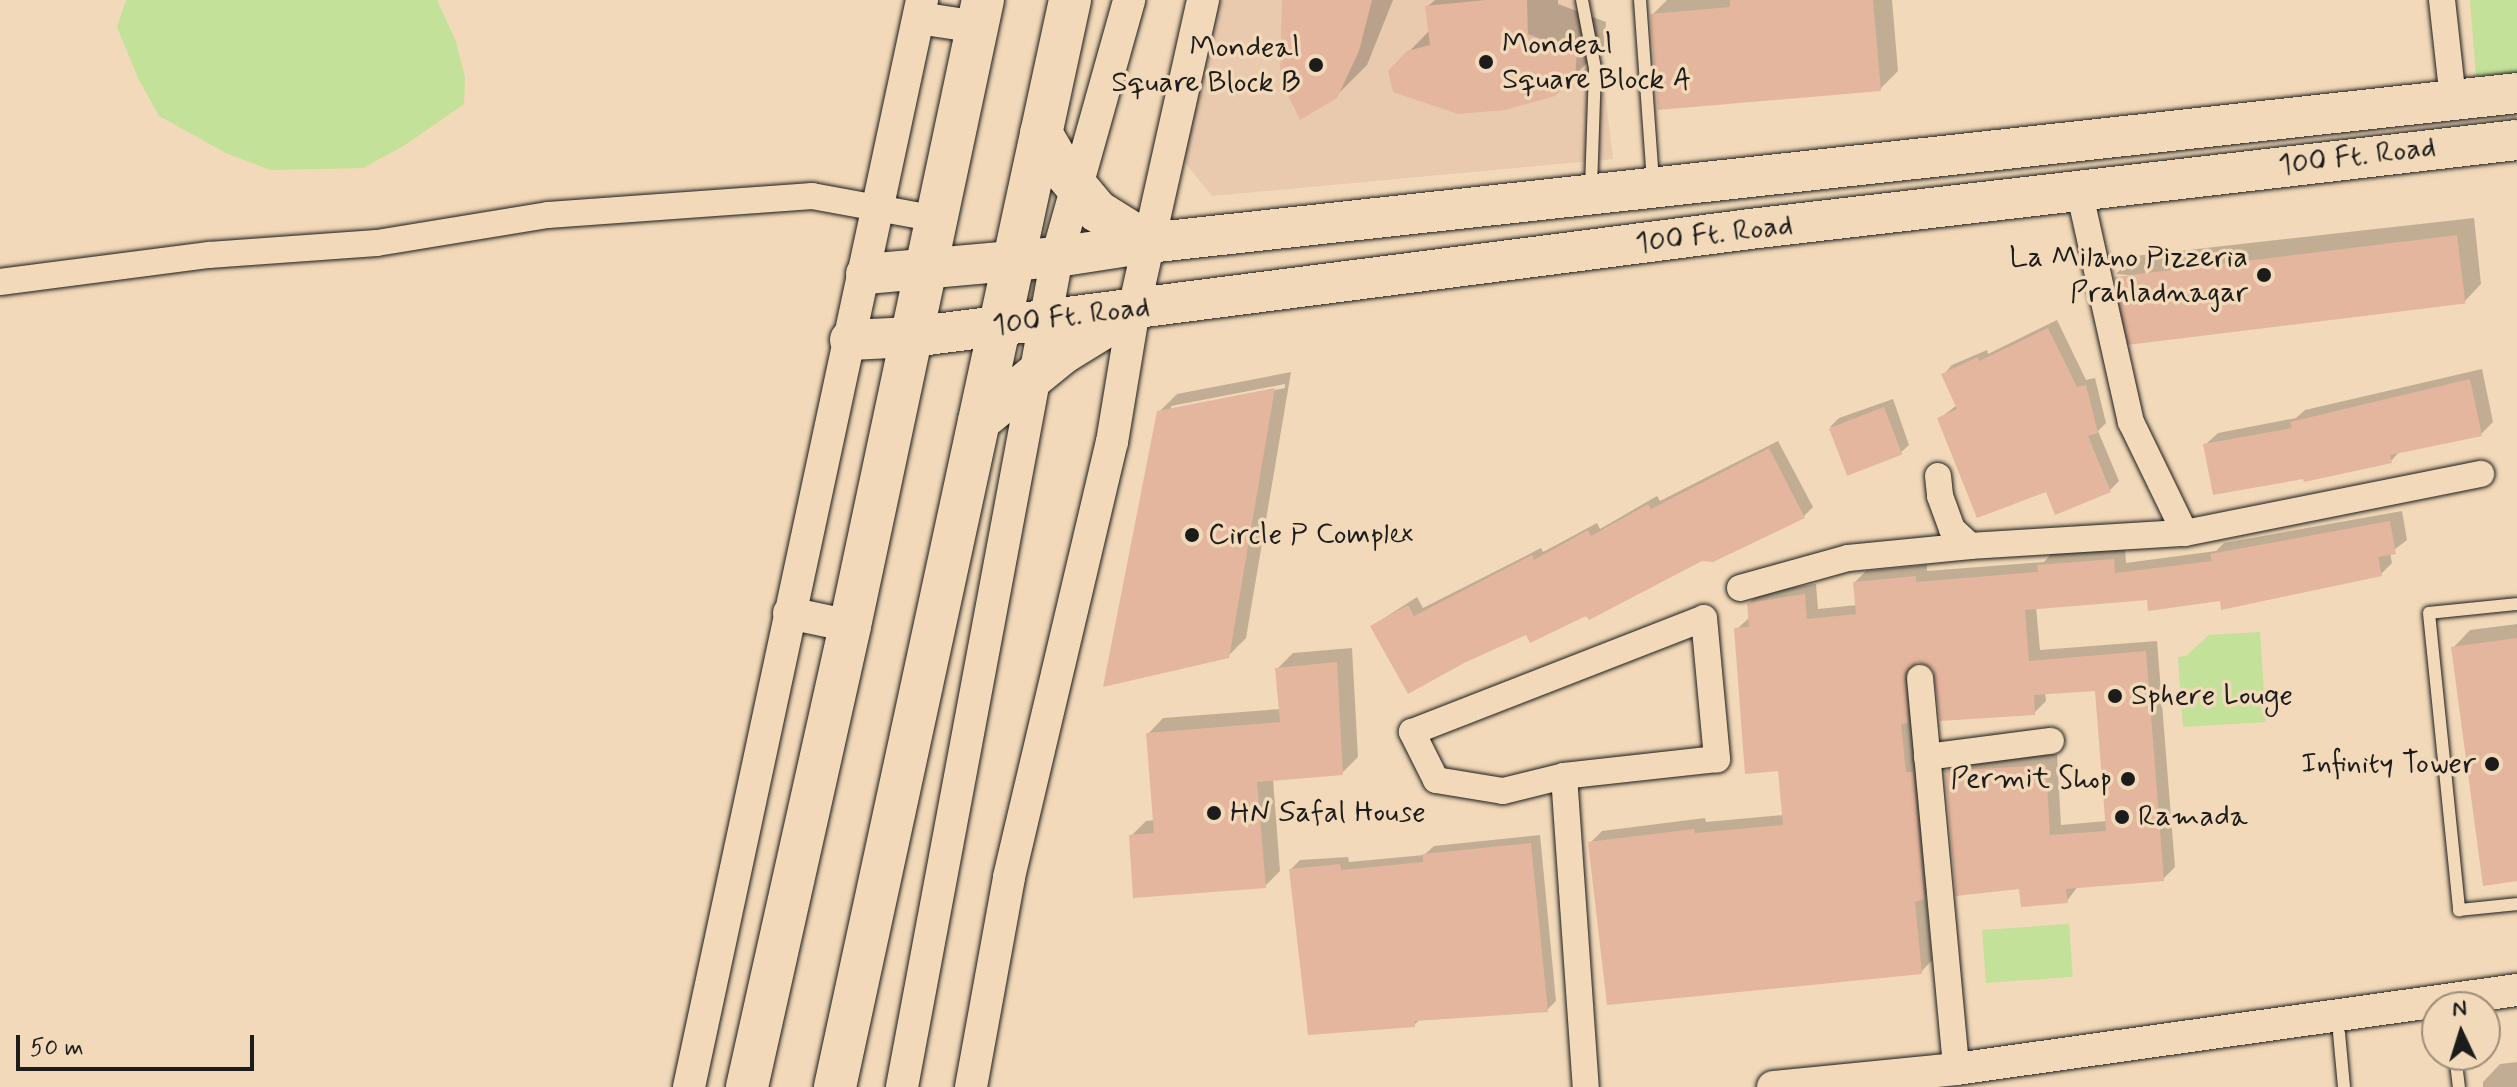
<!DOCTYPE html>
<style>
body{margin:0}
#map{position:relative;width:2517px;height:1087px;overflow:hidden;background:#f1d9b9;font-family:Mynerve,sans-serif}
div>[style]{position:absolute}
.built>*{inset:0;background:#e9caae}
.green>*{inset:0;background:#c3e199;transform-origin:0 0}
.shadow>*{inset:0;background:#0003}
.building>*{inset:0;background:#e4b69d;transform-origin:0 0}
.roads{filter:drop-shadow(0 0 2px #1c1c1c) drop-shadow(0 0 2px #1c1c1c)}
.service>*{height:12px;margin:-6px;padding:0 6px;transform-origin:6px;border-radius:6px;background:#f1d9b9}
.minor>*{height:26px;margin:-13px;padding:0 13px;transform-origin:13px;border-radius:13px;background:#f1d9b9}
.tertiary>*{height:32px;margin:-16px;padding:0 16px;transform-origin:16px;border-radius:16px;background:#f1d9b9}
.primary>*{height:40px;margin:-20px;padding:0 20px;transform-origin:20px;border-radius:20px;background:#f1d9b9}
.trunk>*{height:42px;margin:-21px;padding:0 21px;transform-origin:21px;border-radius:21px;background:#f1d9b9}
.dots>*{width:22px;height:22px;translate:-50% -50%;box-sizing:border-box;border:4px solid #f1d9b9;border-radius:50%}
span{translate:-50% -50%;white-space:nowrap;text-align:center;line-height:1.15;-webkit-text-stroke:7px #f1d9b9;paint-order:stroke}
.poi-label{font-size:30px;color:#1c1c1c}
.left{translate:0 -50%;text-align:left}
.right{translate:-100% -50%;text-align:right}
.street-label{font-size:30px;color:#1c1c1c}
.north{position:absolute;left:2421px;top:991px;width:80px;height:80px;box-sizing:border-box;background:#f1d9b9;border:2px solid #9c8d7a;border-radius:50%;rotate:356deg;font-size:22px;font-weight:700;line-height:32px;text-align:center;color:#1c1c1c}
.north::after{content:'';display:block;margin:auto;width:28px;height:36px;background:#1c1c1c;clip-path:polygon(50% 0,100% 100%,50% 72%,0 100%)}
.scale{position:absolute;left:16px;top:1035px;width:238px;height:36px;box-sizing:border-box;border:4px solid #1c1c1c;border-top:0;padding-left:10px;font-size:24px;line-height:28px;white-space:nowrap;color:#1c1c1c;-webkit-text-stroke:6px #f1d9b9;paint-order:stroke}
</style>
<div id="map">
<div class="built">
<div style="clip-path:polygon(1205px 0,1594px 0,1613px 159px,1212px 196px,1176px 152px)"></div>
</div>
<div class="green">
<div style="clip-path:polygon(126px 0,437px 0,456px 42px,465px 77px,464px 104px,405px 145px,363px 168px,270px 170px,226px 153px,159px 116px,138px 78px,117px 27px)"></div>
<div style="clip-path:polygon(2470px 0,2517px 0,2517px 73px,2476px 76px)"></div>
<div style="clip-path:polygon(2260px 632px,2266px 722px,2183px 727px,2178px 657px,2186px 656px,2209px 635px)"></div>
<div style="left:2069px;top:924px;width:53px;height:87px;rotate:86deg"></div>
</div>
<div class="shadow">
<div style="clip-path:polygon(1284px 0,1393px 0,1367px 65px,1336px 96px,1282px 79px)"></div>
<div style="clip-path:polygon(1435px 0,1558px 0,1558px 4px,1606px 22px,1604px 46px,1574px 76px,1390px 71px,1430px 30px,1427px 7px)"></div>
<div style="clip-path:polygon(1667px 0,1892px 0,1898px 71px,1880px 89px,1652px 15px)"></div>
<div style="clip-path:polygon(2474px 218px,2481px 284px,2464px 302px,2116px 274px,2134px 256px)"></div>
<div style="clip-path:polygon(2057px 320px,2086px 380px,2095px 378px,2106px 423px,2098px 431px,2119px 481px,2110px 490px,2047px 489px,1940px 418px,1957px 405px,1944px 374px,1952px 365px,1987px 350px,1988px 354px)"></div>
<div style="clip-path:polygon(2482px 369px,2493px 422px,2481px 434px,2400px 451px,2391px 461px,2205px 445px,2218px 433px,2296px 418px,2305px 410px)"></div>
<div style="clip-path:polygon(evenodd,1291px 372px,1246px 638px,1228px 656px,1159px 412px,1177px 394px,1291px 372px,1285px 384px,1285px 388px,1171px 410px,1171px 406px,1285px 384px)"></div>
<div style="clip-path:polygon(1893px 399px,1909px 445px,1900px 453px,1830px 427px,1839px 418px)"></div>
<div style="clip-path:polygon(1778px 441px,1813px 507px,1804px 516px,1701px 559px,1587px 613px,1527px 633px,1372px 626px,1417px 597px,1423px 608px,1541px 548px,1543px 552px,1597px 523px,1600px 529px,1657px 496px,1660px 501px)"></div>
<div style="clip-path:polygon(2402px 511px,2407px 540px,2390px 553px,2392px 563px,2381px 574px,2221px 599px,2148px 598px,2036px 607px,2040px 650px,2157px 641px,2175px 867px,2163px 879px,2078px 886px,2067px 901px,2021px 886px,1947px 772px,1958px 760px,2057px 754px,2061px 825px,2107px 821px,2097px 689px,2045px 692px,2046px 701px,2034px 713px,1917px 661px,1915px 666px,1935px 886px,1926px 895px,1932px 960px,1921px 972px,1590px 843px,1602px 831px,1705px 818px,1706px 822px,1784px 815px,1780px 769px,1737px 629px,1750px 617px,1749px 603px,1761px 592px,1816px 584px,1818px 609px,1857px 605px,1855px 582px,1866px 571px,1927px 565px,1927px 571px,2044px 562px,2051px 554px,2125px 548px,2126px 563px,2216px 551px,2224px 543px)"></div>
<div style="clip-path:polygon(2517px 624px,2517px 879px,2453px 648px,2470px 630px)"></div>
<div style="clip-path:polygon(1352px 648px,1358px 757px,1342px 773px,1273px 779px,1280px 871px,1265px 886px,1131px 836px,1146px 821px,1155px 820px,1148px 734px,1163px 718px,1281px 709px,1277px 669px,1293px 653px)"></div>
<div style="clip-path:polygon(1540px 835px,1556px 1001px,1547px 1010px,1421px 1018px,1414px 1025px,1291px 869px,1300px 860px,1348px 857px,1349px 862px,1424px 855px,1434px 846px)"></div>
<div style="clip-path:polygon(2517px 1062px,2517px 1087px,2483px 1087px,2483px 1082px,2500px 1064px)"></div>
</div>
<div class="building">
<div style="clip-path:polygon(1282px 0,1372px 0,1359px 51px,1337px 98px,1300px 120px,1280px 79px)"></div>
<div style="clip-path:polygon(1486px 0,1527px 0,1528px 34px,1577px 52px,1575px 78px,1555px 96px,1505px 110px,1458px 114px,1393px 92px,1388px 71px,1407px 51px,1430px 45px,1425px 6px)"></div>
<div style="clip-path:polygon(1730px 0,1873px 0,1881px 91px,1658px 110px,1650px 14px,1730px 7px)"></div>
<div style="left:2457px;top:235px;width:69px;height:345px;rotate:83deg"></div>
<div style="clip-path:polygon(2048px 328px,2077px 387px,2086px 385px,2098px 433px,2088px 436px,2111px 492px,2055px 515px,2046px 492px,1977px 518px,1937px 418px,1957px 409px,1941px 374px,1978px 357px,1979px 361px)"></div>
<div style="clip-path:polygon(2470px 379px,2482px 436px,2390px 455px,2392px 463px,2304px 482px,2303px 479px,2213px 495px,2203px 444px,2292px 428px,2290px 422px)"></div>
<div style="clip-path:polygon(1275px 388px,1229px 658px,1103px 687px,1157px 411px)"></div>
<div style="left:1884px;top:407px;width:51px;height:59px;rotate:69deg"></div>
<div style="clip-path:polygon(1769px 448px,1805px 518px,1713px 562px,1702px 561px,1589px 620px,1586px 616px,1530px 643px,1526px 635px,1464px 663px,1408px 694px,1370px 626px,1408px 605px,1414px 616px,1532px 555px,1534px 560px,1588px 530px,1591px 536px,1648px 504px,1651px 509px)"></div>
<div style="clip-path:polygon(2390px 521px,2396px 554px,2378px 557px,2382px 576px,2221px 610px,2220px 601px,2148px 611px,2147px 600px,2025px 610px,2029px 661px,2146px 651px,2164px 881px,2066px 889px,2068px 903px,2021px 907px,2019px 889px,1956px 896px,1945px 771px,2046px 765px,2050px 835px,2106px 831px,2095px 691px,2034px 695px,2035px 715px,1940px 721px,1933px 669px,1918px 662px,1905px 672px,1908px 723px,1901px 724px,1906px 772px,1913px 772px,1924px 899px,1915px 902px,1922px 974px,1607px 1005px,1588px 842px,1694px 829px,1695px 833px,1783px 825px,1778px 771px,1745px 774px,1734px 628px,1749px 627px,1747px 603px,1805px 594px,1807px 619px,1856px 614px,1853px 582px,1916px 576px,1916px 582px,2038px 572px,2037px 565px,2114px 559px,2115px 573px,2212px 561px,2210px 554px)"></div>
<div style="clip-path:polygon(2517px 638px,2517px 881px,2483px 886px,2451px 647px)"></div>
<div style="clip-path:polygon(1337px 662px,1343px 775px,1257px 782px,1266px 888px,1133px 898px,1129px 835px,1154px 833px,1146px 733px,1280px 722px,1275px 668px)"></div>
<div style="clip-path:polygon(1531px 843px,1548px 1012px,1415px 1021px,1415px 1027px,1308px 1035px,1289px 869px,1340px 864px,1341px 870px,1423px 862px,1423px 854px)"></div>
</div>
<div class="roads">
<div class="service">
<div style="left:1582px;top:0;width:69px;rotate:79.2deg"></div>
<div style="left:1595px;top:68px;width:120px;rotate:91.9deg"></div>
<div style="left:1640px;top:0;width:181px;rotate:85.9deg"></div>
<div style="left:2517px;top:604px;width:88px;rotate:174.2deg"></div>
<div style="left:2429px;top:613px;width:299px;rotate:84.2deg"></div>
<div style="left:2459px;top:910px;width:58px;rotate:-5.9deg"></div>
<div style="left:2339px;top:1033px;width:54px;rotate:84.7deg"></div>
<div style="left:2455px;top:1055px;width:32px;rotate:83deg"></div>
</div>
<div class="minor">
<div style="left:2442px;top:0;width:101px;rotate:83.7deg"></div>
<div style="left:2079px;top:190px;width:238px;rotate:77.4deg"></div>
<div style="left:2131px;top:422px;width:123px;rotate:64.1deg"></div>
<div style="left:2185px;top:533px;width:302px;rotate:-11.3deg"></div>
<div style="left:0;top:282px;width:211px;rotate:-7.4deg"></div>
<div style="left:209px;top:255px;width:168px;rotate:-4.1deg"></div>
<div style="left:377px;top:243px;width:173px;rotate:-9.3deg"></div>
<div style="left:548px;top:215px;width:265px;rotate:-4.1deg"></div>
<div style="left:812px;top:196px;width:127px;rotate:10.4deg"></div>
<div style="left:1938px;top:476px;width:20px;rotate:84deg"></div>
<div style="left:1940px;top:496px;width:35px;rotate:70deg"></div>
<div style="left:1952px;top:529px;width:25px;rotate:43deg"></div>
<div style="left:1970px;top:546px;width:215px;rotate:-3.5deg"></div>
<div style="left:1740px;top:588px;width:112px;rotate:-15.5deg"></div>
<div style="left:1848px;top:558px;width:123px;rotate:-5.6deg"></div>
<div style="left:1704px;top:618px;width:142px;rotate:84.7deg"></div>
<div style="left:1717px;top:759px;width:154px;rotate:173.7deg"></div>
<div style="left:1564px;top:776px;width:63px;rotate:166.2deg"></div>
<div style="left:1503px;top:791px;width:68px;rotate:-170.7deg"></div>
<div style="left:1436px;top:780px;width:54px;rotate:-116.6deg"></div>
<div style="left:1412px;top:732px;width:313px;rotate:-21.3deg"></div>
<div style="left:1920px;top:678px;width:393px;rotate:84.7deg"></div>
<div style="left:1927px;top:757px;width:125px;rotate:-7.4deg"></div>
<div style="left:1564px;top:776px;width:312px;rotate:86deg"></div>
</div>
<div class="tertiary">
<div style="left:919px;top:18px;width:60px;rotate:8.7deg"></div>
<div style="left:789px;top:613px;width:62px;rotate:12deg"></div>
<div style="left:689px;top:1087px;width:1112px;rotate:-77.9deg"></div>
<div style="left:902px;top:1087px;width:844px;rotate:-79.42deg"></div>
<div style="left:1057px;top:257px;width:267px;rotate:-74.3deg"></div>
<div style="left:971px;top:1087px;width:213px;rotate:-79.7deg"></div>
<div style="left:1009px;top:877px;width:447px;rotate:-76.7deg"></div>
<div style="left:1112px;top:442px;width:135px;rotate:-80.6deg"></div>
<div style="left:1134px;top:309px;width:317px;rotate:-77.4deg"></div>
<div style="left:1773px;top:1087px;width:184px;rotate:-5.6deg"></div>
<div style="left:1956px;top:1069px;width:567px;rotate:-8.02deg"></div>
</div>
<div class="primary">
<div style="left:866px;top:274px;width:192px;rotate:-5.1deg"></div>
<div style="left:1057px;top:257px;width:92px;rotate:-8.7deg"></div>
<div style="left:1148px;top:243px;width:1377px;rotate:-6.25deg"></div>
<div style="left:850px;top:340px;width:62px;rotate:-2.8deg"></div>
<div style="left:912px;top:337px;width:845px;rotate:-7.34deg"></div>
<div style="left:1750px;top:229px;width:772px;rotate:-6.62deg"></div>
</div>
<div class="trunk">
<div style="left:1041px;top:133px;width:42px;rotate:59.7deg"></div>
<div style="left:1062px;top:169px;width:55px;rotate:50.2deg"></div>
<div style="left:1097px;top:211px;width:60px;rotate:32.1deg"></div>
<div style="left:979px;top:421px;width:109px;rotate:-39.1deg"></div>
<div style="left:1064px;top:352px;width:82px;rotate:-31.6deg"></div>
<div style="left:747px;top:1087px;width:472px;rotate:-77.4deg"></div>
<div style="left:850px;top:626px;width:640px;rotate:-78.01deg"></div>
<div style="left:835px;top:1087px;width:1112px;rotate:-77.8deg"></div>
</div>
</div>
<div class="dots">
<div style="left:1486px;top:62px;background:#1c1c1c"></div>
<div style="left:1316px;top:65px;background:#1c1c1c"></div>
<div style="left:2264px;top:275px;background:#1c1c1c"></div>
<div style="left:1192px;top:535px;background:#1c1c1c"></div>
<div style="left:2115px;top:696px;background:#1c1c1c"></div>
<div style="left:2492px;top:764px;background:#1c1c1c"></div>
<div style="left:2128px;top:779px;background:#1c1c1c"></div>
<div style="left:1214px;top:813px;background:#1c1c1c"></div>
<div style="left:2122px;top:817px;background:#1c1c1c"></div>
</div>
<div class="poi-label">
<span class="left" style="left:1502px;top:62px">Mondeal<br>Square Block A</span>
<span class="right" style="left:1300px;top:65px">Mondeal<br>Square Block B</span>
<span class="right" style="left:2248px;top:275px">La Milano Pizzeria<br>Prahladnagar</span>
<span class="left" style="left:1208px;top:535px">Circle P Complex</span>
<span class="left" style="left:2131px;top:696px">Sphere Louge</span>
<span class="right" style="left:2476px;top:764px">Infinity Tower</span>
<span class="right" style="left:2112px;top:779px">Permit Shop</span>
<span class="left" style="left:1230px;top:813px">HN Safal House</span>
<span class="left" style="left:2138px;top:817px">Ramada</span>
</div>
<div class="street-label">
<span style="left:2357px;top:157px;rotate:-7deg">100 Ft. Road</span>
<span style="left:1714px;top:235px;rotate:-7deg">100 Ft. Road</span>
<span style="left:1071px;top:317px;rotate:-7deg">100 Ft. Road</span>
</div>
<div class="north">N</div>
<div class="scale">50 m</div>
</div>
